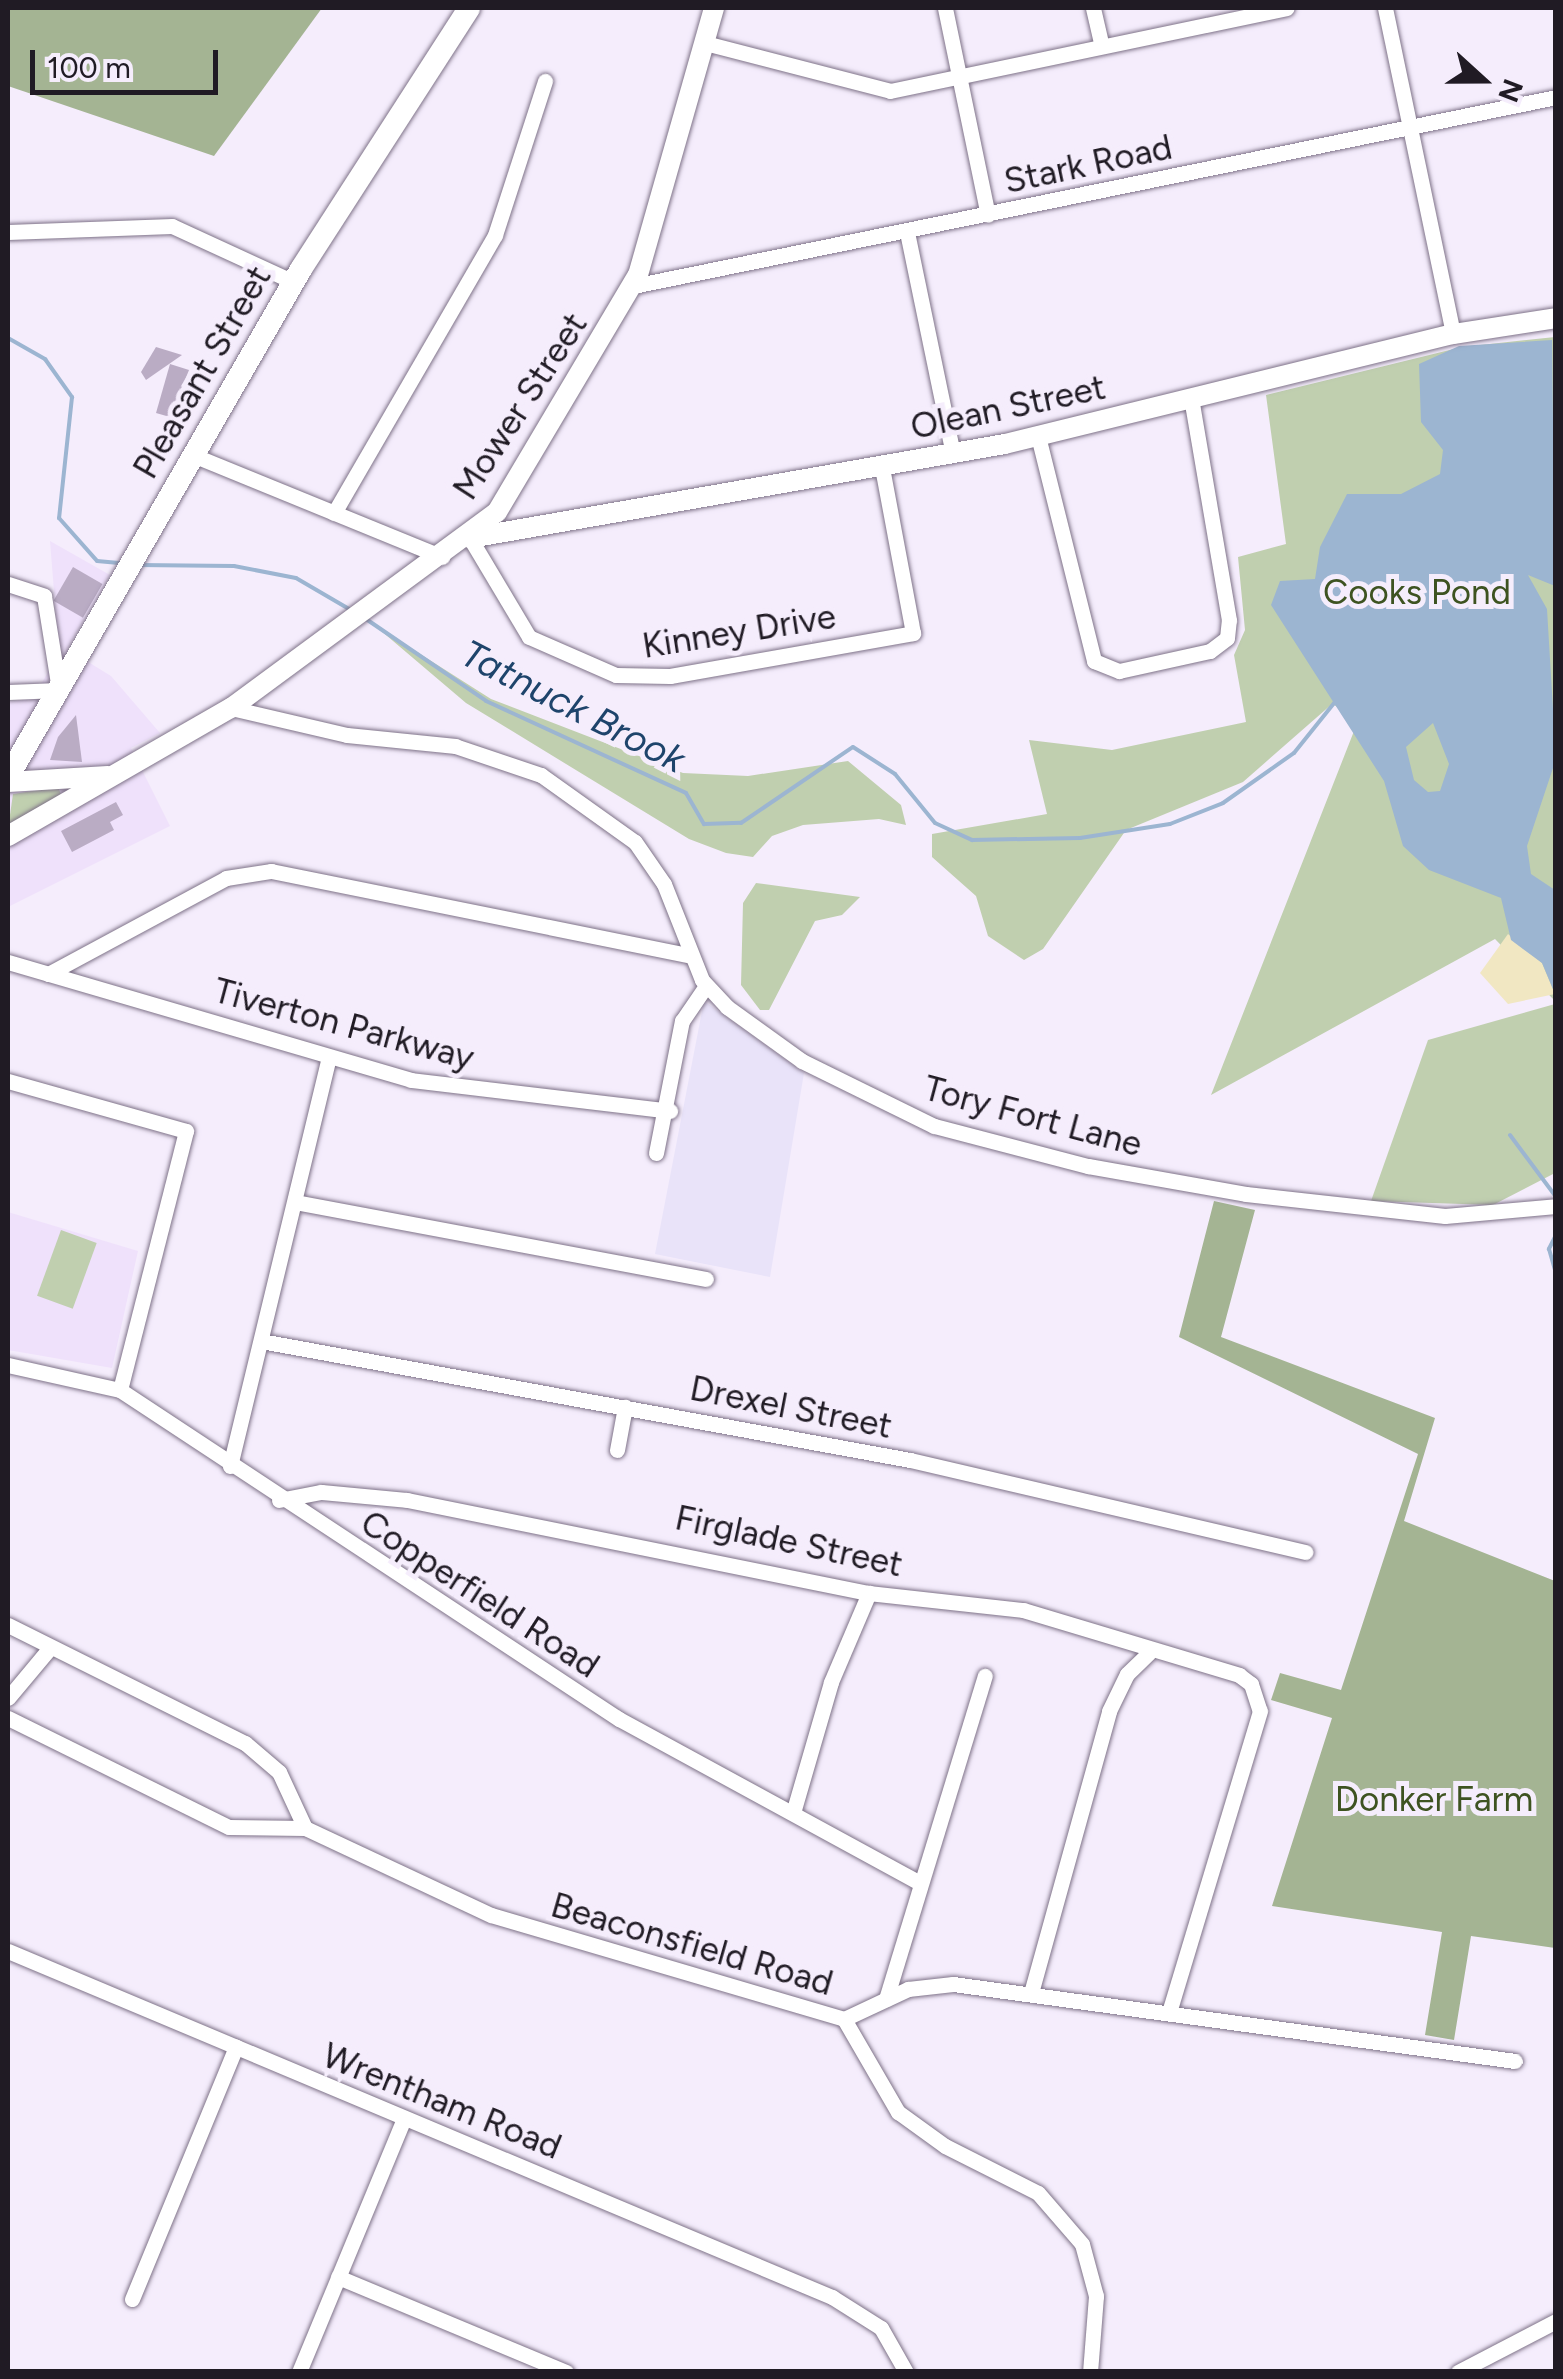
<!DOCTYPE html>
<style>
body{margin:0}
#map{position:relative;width:1563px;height:2379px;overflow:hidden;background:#f5edfc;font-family:Figtree,sans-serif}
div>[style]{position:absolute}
.built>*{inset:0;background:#efe1fb}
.industrial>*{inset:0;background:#e9e3f9}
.green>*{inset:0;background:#c0cfaf;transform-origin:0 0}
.forest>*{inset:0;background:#a4b493}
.sand>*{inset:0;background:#f1e7c2}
.water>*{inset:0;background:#9cb5d1}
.stream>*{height:4px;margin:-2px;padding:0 2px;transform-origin:2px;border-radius:2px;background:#9cb5d1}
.building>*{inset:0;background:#baacc4;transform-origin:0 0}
.roads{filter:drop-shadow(0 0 2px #7e7288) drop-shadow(0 0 2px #7e7288)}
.street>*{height:15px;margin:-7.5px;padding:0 7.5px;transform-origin:7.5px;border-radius:7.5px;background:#fff}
.secondary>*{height:20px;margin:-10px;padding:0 10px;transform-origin:10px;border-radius:10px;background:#fff}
.primary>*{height:22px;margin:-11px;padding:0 11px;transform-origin:11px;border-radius:11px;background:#fff}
span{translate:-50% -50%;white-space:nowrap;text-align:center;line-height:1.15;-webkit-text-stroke:10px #f5edfc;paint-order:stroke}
.street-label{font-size:35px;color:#201b24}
.park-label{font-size:35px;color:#3e5321}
.water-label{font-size:38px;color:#1e446b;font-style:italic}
.frame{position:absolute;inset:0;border:10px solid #201b24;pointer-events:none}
.north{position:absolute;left:1433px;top:30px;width:100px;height:100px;-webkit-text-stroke:8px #f5edfc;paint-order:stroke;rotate:111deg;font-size:28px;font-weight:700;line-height:40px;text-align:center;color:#201b24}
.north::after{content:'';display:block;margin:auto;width:35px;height:45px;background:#201b24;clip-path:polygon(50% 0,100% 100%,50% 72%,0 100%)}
.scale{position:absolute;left:30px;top:50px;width:188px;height:45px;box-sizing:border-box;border:5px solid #201b24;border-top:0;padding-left:12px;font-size:30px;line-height:35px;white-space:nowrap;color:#201b24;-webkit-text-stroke:8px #f5edfc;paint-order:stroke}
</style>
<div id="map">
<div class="built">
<div style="clip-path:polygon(50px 541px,110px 575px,67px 649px,111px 676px,160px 733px,131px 748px,170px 826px,8px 907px,8px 702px,32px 699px,59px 654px)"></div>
<div style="clip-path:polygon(8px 1212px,138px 1251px,112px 1368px,8px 1350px)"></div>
</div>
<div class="industrial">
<div style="clip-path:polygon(704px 1001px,804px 1073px,770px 1277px,655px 1254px)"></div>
</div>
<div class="green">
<div style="clip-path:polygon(1555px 337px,1555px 1001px,1495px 939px,1211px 1095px,1356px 726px,1343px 710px,1332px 704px,1243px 782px,1126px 830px,1043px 949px,1024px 960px,988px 936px,976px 896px,932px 857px,932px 834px,1047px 814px,1029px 740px,1112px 750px,1246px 722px,1234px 655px,1245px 630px,1238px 557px,1286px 544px,1266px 395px,1462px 347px)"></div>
<div style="clip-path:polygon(373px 624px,491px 699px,683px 773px,748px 776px,848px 761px,901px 805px,906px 825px,879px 819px,803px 825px,772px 836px,753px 857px,726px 853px,689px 839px,466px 703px)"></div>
<div style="clip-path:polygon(58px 787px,62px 797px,8px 829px,13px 794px)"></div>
<div style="clip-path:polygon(756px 883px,860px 897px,842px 915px,815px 921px,769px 1010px,760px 1010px,741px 985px,743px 903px)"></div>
<div style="clip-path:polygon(1555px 1004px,1555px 1173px,1493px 1205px,1371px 1201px,1428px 1040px)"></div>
<div style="left:61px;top:1230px;width:38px;height:70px;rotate:20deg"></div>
</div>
<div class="forest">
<div style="clip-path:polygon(8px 8px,322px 8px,214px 156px,8px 86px)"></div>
<div style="clip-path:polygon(1214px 1201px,1255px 1210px,1221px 1337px,1435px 1418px,1404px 1521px,1555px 1581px,1555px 1948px,1471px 1936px,1454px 2040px,1425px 2035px,1442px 1932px,1272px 1906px,1332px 1718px,1271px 1700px,1280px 1673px,1341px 1690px,1418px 1454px,1179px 1337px)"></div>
</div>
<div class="sand">
<div style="clip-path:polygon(1508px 934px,1542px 963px,1555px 994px,1508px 1004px,1480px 973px)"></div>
</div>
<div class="water">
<div style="clip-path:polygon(evenodd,1552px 340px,1555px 586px,1528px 575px,1547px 609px,1556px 759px,1527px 846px,1531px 874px,1555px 890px,1555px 994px,1542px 963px,1511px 940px,1501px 898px,1429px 870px,1403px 846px,1384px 781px,1271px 605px,1280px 581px,1315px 579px,1320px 547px,1347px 494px,1401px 494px,1440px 474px,1443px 450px,1421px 422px,1419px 364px,1459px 346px,1552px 340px,1433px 723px,1449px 764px,1440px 791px,1428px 792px,1414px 780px,1406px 747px,1433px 723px)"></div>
</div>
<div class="stream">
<div style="left:8px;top:338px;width:43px;rotate:29.6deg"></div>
<div style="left:45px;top:359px;width:47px;rotate:54.6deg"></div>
<div style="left:72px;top:397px;width:122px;rotate:96.1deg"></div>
<div style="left:59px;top:518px;width:57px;rotate:48.5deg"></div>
<div style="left:97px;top:561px;width:22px;rotate:5deg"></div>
<div style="left:138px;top:565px;width:96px;rotate:0.6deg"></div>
<div style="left:234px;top:566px;width:63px;rotate:11deg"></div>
<div style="left:296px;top:578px;width:61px;rotate:30.3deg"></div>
<div style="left:366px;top:619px;width:145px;rotate:34.3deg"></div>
<div style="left:486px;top:701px;width:220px;rotate:24.7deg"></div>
<div style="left:686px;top:793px;width:36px;rotate:60deg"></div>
<div style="left:704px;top:824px;width:37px;rotate:-2deg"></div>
<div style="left:741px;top:823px;width:135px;rotate:-34.2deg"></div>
<div style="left:853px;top:747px;width:50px;rotate:32.7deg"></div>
<div style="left:895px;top:774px;width:63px;rotate:50.8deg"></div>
<div style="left:935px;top:823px;width:41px;rotate:24.7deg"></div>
<div style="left:972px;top:840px;width:108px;rotate:-1.1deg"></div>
<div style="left:1080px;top:838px;width:91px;rotate:-8.8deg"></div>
<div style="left:1170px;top:824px;width:57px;rotate:-21.6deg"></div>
<div style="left:1223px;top:803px;width:87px;rotate:-35.2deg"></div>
<div style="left:1294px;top:753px;width:65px;rotate:-51.2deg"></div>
<div style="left:1510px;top:1135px;width:77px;rotate:53.4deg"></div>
<div style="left:1556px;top:1235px;width:16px;rotate:117deg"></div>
<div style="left:1549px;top:1249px;width:26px;rotate:74deg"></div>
</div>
<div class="building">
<div style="clip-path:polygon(156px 347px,182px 355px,146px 380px,141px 372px)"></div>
<div style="clip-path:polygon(170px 364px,189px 370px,170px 417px,156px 413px)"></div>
<div style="left:73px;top:567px;width:34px;height:39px;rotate:30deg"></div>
<div style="clip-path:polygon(76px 715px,82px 762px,50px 760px,58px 737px)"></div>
<div style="clip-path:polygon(116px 802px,123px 815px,110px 822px,114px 830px,72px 852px,61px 831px)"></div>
</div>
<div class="roads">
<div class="street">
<div style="left:945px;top:8px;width:211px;rotate:78.3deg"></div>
<div style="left:1093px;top:8px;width:37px;rotate:77deg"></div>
<div style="left:1385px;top:8px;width:333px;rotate:78.2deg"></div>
<div style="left:705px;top:43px;width:191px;rotate:14.5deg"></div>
<div style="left:890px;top:91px;width:405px;rotate:-11.8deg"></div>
<div style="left:8px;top:232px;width:164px;rotate:-2.1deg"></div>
<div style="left:172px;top:226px;width:134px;rotate:24.7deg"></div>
<div style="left:907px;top:232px;width:227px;rotate:78.3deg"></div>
<div style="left:633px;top:286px;width:942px;rotate:-11.57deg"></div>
<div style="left:1038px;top:436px;width:232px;rotate:76deg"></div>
<div style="left:1094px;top:661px;width:27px;rotate:22deg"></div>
<div style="left:1119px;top:671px;width:93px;rotate:-12.4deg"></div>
<div style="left:1210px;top:651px;width:21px;rotate:-37deg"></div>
<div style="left:1227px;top:638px;width:18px;rotate:-84deg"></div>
<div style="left:1229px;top:620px;width:225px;rotate:-99.7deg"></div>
<div style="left:195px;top:456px;width:267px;rotate:22.2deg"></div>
<div style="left:334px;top:513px;width:321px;rotate:-59.9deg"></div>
<div style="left:495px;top:235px;width:162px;rotate:-72deg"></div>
<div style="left:470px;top:538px;width:115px;rotate:59.2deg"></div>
<div style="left:529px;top:637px;width:95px;rotate:23.6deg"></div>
<div style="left:616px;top:675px;width:54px;rotate:1.1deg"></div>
<div style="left:670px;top:676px;width:247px;rotate:-10deg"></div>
<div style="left:913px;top:633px;width:169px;rotate:-100.6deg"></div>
<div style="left:8px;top:584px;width:38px;rotate:18deg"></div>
<div style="left:44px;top:596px;width:95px;rotate:80.9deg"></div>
<div style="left:59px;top:690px;width:51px;rotate:177.8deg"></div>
<div style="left:231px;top:708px;width:119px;rotate:13.1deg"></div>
<div style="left:347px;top:735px;width:109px;rotate:5.8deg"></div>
<div style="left:455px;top:746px;width:91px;rotate:18.6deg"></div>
<div style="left:541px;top:775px;width:115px;rotate:35.5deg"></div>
<div style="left:635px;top:842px;width:51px;rotate:55.4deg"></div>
<div style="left:664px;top:884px;width:103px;rotate:68.4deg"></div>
<div style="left:702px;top:980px;width:37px;rotate:47deg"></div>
<div style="left:727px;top:1007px;width:92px;rotate:35.8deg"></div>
<div style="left:802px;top:1061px;width:147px;rotate:26.2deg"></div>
<div style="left:934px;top:1126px;width:159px;rotate:14.6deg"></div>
<div style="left:1088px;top:1166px;width:160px;rotate:10deg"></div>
<div style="left:1246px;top:1194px;width:200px;rotate:6.3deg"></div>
<div style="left:1445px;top:1216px;width:111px;rotate:-5.1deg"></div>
<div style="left:8px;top:962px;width:420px;rotate:16.3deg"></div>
<div style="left:411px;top:1080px;width:261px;rotate:6.8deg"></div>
<div style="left:48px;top:974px;width:202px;rotate:-28.3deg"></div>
<div style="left:226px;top:878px;width:46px;rotate:-8.8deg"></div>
<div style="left:271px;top:871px;width:429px;rotate:11.4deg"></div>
<div style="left:8px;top:1081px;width:185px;rotate:15.7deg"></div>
<div style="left:186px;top:1131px;width:267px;rotate:104.3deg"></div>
<div style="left:656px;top:1153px;width:135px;rotate:-78.9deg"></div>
<div style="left:682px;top:1021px;width:42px;rotate:-55.6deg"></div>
<div style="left:295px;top:1202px;width:418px;rotate:10.6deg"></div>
<div style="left:261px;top:1341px;width:660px;rotate:10.39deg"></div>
<div style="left:910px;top:1460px;width:406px;rotate:13.1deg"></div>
<div style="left:8px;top:1365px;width:115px;rotate:12.6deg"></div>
<div style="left:120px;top:1390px;width:598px;rotate:33.4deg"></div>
<div style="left:619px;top:1719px;width:343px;rotate:28.6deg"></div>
<div style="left:617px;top:1450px;width:44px;rotate:-79.5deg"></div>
<div style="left:230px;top:1466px;width:421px;rotate:-76.4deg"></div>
<div style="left:279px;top:1500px;width:43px;rotate:-10.8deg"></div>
<div style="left:321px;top:1492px;width:86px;rotate:5.3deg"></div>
<div style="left:407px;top:1500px;width:471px;rotate:11.4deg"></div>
<div style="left:869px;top:1593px;width:155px;rotate:6.3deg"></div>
<div style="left:1023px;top:1610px;width:226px;rotate:16.7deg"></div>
<div style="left:1239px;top:1675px;width:15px;rotate:37deg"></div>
<div style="left:1251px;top:1684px;width:28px;rotate:72deg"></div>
<div style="left:1260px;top:1711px;width:315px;rotate:106.8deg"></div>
<div style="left:8px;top:1625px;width:265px;rotate:26.5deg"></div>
<div style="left:245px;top:1743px;width:45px;rotate:40.5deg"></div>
<div style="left:279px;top:1772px;width:62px;rotate:65.1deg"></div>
<div style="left:8px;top:1698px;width:64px;rotate:-50.1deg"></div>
<div style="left:8px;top:1718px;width:246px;rotate:26.3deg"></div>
<div style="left:229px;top:1827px;width:76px;rotate:0.8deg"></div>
<div style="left:305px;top:1828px;width:205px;rotate:25.1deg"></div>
<div style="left:491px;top:1915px;width:368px;rotate:16.4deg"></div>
<div style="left:844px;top:2019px;width:71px;rotate:-25.1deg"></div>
<div style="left:908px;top:1989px;width:45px;rotate:-6.3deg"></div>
<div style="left:953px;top:1984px;width:567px;rotate:7.8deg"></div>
<div style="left:793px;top:1813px;width:136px;rotate:-73.8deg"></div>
<div style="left:831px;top:1682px;width:97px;rotate:-66.9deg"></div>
<div style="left:8px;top:1951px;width:894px;rotate:22.78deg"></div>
<div style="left:832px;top:2297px;width:58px;rotate:32.3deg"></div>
<div style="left:881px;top:2328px;width:51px;rotate:60.4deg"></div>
<div style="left:1031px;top:1993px;width:293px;rotate:-74.5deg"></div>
<div style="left:1109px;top:1711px;width:41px;rotate:-64.1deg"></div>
<div style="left:1127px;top:1674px;width:30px;rotate:-44deg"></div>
<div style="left:886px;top:1999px;width:338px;rotate:-73deg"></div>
<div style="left:844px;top:2019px;width:108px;rotate:59.9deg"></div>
<div style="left:898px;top:2112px;width:58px;rotate:35.9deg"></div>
<div style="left:945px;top:2146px;width:104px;rotate:26.8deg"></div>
<div style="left:1038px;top:2193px;width:67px;rotate:49.2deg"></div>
<div style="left:1082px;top:2244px;width:54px;rotate:74.9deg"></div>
<div style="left:1096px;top:2296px;width:76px;rotate:94.5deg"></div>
<div style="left:338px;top:2277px;width:247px;rotate:22.6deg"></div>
<div style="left:132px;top:2299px;width:273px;rotate:-67.6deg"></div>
<div style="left:299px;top:2372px;width:274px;rotate:-67.5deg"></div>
<div style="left:1458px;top:2372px;width:110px;rotate:-27.5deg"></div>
</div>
<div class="secondary">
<div style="left:470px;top:538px;width:543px;rotate:-9.97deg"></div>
<div style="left:1005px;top:444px;width:461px;rotate:-13.8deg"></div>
<div style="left:1453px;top:334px;width:104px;rotate:-8.8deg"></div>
<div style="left:8px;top:782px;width:100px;rotate:-3.4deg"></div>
<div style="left:8px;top:836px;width:257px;rotate:-29.9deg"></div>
<div style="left:231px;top:708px;width:330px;rotate:-36.4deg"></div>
<div style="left:497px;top:512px;width:276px;rotate:-59.3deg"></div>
<div style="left:638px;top:275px;width:278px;rotate:-74.1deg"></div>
</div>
<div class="primary">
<div style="left:8px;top:777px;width:586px;rotate:-60.02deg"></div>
<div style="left:301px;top:269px;width:310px;rotate:-57.2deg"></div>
</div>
</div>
<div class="street-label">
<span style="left:1088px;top:164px;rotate:-12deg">Stark Road</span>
<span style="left:202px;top:372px;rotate:-60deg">Pleasant Street</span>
<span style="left:520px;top:406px;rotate:-57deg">Mower Street</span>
<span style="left:1008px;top:407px;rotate:-12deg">Olean Street</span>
<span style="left:739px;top:631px;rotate:-9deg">Kinney Drive</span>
<span style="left:344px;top:1024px;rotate:15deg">Tiverton Parkway</span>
<span style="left:1033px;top:1116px;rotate:15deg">Tory Fort Lane</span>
<span style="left:791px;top:1407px;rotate:11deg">Drexel Street</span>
<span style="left:789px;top:1541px;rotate:12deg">Firglade Street</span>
<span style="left:480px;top:1594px;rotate:33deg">Copperfield Road</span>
<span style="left:692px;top:1944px;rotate:16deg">Beaconsfield Road</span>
<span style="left:442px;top:2101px;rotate:22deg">Wrentham Road</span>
</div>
<div class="park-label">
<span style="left:1417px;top:592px">Cooks Pond</span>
<span style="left:1434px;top:1799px">Donker Farm</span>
</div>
<div class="water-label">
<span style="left:573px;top:707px;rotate:27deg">Tatnuck Brook</span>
</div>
<div class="frame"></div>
<div class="north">N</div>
<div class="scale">100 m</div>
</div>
